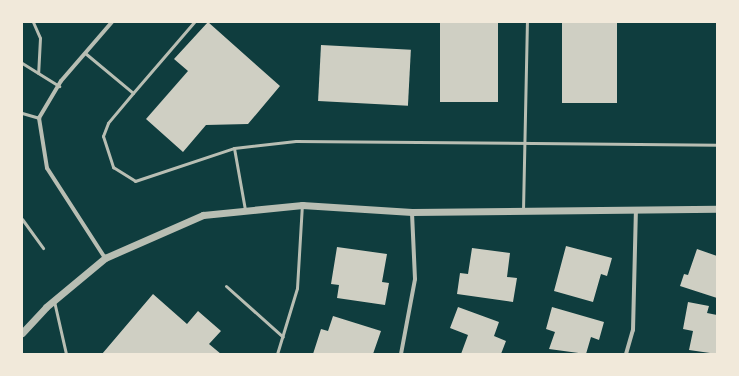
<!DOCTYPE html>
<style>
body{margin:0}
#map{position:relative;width:739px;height:376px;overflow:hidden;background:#0f3d3e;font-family:"Source Serif 4",serif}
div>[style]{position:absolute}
.building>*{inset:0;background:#cfcfc3;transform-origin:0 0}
.service>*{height:3px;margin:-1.5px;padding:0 1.5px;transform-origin:1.5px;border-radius:1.5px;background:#b8beb3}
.minor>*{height:4px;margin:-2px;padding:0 2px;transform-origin:2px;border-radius:2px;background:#b8beb3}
.tertiary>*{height:7px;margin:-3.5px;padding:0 3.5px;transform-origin:3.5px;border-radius:3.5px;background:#b8beb3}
span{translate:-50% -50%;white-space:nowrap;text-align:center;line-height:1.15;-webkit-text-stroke:3px #f1e9da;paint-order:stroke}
.frame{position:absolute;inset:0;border:23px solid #f1e9da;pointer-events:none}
</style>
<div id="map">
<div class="building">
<div style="clip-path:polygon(208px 22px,280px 86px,248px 124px,206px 125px,183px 152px,146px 119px,188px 71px,174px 59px)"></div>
<div style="left:440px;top:22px;width:58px;height:80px"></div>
<div style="left:562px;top:22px;width:55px;height:81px"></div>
<div style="left:321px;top:45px;width:90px;height:56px;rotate:3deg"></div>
<div style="clip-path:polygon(566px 246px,612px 258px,607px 276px,601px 274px,593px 302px,554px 291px)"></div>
<div style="clip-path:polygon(337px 247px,387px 254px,382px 282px,389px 283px,385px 305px,337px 298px,339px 285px,331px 284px)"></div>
<div style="clip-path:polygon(472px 248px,510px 253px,507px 277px,517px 278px,513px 302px,457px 294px,460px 273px,468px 274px)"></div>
<div style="clip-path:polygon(697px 249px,717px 256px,717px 298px,680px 286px,684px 274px,688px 275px)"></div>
<div style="clip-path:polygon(153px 294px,187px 324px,198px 311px,221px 331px,209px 344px,221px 354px,102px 354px)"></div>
<div style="clip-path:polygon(688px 302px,709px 306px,707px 313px,717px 315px,717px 354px,689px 350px,693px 331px,683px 329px)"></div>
<div style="clip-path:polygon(458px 307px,499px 322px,494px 336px,506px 341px,501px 354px,461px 354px,468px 335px,450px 328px)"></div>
<div style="clip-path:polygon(552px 307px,604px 322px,599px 340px,591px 337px,586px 354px,549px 349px,555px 332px,546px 329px)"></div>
<div style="clip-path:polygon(333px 316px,381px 331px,373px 354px,313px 354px,321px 329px,328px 331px)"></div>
</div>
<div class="service">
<div style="left:33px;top:22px;width:17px;rotate:66deg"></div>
<div style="left:40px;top:38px;width:35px;rotate:93deg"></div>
<div style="left:85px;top:53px;width:62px;rotate:39.8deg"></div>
<div style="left:133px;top:93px;width:39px;rotate:130deg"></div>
<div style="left:108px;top:123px;width:14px;rotate:111deg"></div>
<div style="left:103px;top:136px;width:33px;rotate:72deg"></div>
<div style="left:113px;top:167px;width:26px;rotate:32deg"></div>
<div style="left:135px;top:181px;width:104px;rotate:-18.4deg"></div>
<div style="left:234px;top:148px;width:62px;rotate:-6.4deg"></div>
<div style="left:296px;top:141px;width:421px;rotate:0.5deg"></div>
<div style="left:22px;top:63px;width:44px;rotate:31.9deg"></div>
<div style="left:133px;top:93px;width:94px;rotate:-49.3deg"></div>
<div style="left:22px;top:113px;width:18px;rotate:16deg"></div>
<div style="left:234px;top:148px;width:63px;rotate:79.9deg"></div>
<div style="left:523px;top:210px;width:188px;rotate:-88.8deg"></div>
<div style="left:22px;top:219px;width:36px;rotate:54deg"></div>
<div style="left:226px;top:286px;width:76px;rotate:41.8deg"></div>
<div style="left:54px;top:301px;width:54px;rotate:77.2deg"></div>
<div style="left:277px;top:354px;width:69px;rotate:-73.1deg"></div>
<div style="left:297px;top:288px;width:83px;rotate:-86.6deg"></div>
</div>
<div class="minor">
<div style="left:105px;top:258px;width:107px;rotate:-122.8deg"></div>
<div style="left:47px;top:168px;width:51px;rotate:-99.1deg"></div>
<div style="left:39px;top:118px;width:43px;rotate:-59.3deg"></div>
<div style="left:61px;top:81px;width:78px;rotate:-49.2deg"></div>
<div style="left:401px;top:354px;width:76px;rotate:-79.4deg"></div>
<div style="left:415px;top:279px;width:67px;rotate:-92.6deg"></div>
<div style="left:626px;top:354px;width:25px;rotate:-74deg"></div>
<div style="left:633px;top:330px;width:119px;rotate:-88.6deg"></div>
</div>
<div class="tertiary">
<div style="left:22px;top:333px;width:35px;rotate:-47deg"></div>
<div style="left:46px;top:307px;width:77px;rotate:-39.7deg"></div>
<div style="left:105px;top:258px;width:107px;rotate:-23.7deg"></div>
<div style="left:203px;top:215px;width:100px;rotate:-5.8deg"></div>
<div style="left:302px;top:205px;width:110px;rotate:3.6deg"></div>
<div style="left:412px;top:212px;width:305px;rotate:-0.6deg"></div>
</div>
<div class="frame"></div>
</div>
